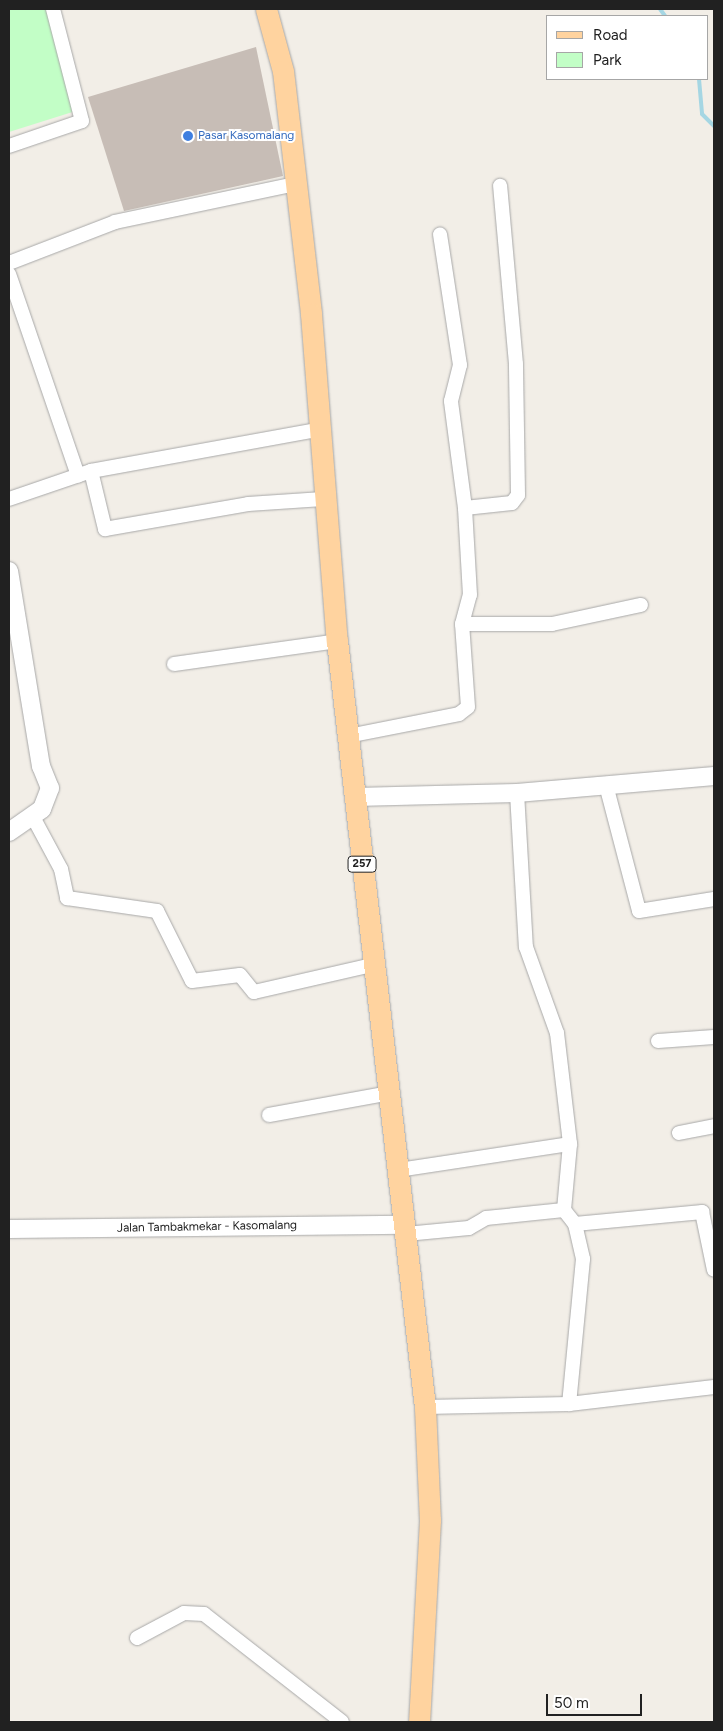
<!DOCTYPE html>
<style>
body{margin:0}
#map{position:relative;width:723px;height:1731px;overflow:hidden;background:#f2eee7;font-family:Figtree,sans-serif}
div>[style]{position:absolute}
.park>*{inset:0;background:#c2fec6}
.stream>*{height:4px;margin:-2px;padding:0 2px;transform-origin:2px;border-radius:2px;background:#a5d6e3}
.building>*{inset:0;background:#c7bdb6}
.roads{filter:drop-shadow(0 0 1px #a8a8a8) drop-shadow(0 0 1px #a8a8a8)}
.minor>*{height:14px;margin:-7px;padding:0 7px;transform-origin:7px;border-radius:7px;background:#fff}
.tertiary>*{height:18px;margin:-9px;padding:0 9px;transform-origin:9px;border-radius:9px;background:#fff}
.primary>*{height:21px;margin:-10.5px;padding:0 10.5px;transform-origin:10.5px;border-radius:10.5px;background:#ffd39f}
.dots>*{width:14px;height:14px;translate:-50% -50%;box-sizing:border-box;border:2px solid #fff;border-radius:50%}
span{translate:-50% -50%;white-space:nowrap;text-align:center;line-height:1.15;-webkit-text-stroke:4px #fff;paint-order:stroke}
.shield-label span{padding:1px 4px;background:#fff;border:1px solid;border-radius:4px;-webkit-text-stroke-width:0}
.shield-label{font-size:11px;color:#212121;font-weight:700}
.shop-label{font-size:12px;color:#366cbe}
.left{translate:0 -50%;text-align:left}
.street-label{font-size:12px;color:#212121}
.frame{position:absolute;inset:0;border:10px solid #212121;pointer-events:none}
.legend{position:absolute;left:546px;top:15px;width:162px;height:65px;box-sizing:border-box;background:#fff;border:1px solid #a6a6a6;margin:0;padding:6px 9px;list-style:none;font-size:15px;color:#212121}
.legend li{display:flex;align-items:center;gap:10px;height:25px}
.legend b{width:25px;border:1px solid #a6a6a6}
.scale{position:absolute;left:546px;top:1694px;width:96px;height:22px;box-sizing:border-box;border:2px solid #212121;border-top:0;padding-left:6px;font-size:15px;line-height:18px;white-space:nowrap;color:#212121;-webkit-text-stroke:4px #fff;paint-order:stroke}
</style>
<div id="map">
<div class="park">
<div style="clip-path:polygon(9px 9px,56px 9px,82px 109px,9px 132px)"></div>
</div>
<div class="stream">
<div style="left:660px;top:9px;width:9px;rotate:54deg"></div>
<div style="left:699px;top:79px;width:35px;rotate:85deg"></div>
<div style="left:702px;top:114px;width:17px;rotate:45deg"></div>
</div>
<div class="building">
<div style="clip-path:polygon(256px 47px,283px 176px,124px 211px,88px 97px)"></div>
</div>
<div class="roads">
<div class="minor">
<div style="left:9px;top:146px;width:77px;rotate:-18.9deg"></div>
<div style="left:82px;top:121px;width:116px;rotate:-104.5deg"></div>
<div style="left:9px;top:263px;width:114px;rotate:-21.1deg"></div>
<div style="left:115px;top:222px;width:184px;rotate:-11.9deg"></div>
<div style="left:9px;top:274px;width:213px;rotate:71.1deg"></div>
<div style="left:91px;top:471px;width:60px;rotate:76.4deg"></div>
<div style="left:105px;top:529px;width:145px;rotate:-9.9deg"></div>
<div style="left:248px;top:504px;width:75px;rotate:-3.8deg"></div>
<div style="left:9px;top:499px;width:87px;rotate:-18.9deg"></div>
<div style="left:91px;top:471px;width:230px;rotate:-10.3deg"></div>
<div style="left:465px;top:508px;width:47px;rotate:-6.1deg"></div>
<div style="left:512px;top:503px;width:10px;rotate:-53deg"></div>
<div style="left:518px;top:495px;width:131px;rotate:-90.9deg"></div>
<div style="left:516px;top:364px;width:179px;rotate:-95.1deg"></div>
<div style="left:462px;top:624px;width:90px"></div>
<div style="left:552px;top:624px;width:91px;rotate:-12.1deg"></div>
<div style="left:174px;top:664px;width:165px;rotate:-8deg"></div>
<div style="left:348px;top:736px;width:113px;rotate:-11.2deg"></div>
<div style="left:459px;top:714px;width:11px;rotate:-38deg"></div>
<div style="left:468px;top:707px;width:83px;rotate:-94.1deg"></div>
<div style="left:462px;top:624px;width:30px;rotate:-75deg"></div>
<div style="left:470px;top:595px;width:87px;rotate:-93.3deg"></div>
<div style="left:465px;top:508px;width:108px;rotate:-97.5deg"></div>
<div style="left:451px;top:401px;width:37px;rotate:-76deg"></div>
<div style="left:460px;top:365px;width:132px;rotate:-98.7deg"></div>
<div style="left:606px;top:785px;width:130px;rotate:75.3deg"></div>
<div style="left:639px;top:911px;width:76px;rotate:-9.1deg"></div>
<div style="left:517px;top:793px;width:154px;rotate:86.7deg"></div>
<div style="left:526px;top:947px;width:91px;rotate:70.2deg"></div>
<div style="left:557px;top:1033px;width:112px;rotate:83.3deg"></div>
<div style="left:570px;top:1144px;width:66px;rotate:95.2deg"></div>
<div style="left:564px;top:1210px;width:18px;rotate:52deg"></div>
<div style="left:575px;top:1224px;width:36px;rotate:77deg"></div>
<div style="left:583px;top:1259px;width:146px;rotate:95.5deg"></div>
<div style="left:33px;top:817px;width:59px;rotate:61.7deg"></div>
<div style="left:61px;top:869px;width:30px;rotate:78deg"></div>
<div style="left:67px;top:898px;width:91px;rotate:8.2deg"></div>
<div style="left:157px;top:911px;width:78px;rotate:63.4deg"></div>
<div style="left:192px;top:981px;width:48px;rotate:-7.1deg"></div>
<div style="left:240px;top:975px;width:22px;rotate:51deg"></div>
<div style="left:254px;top:992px;width:121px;rotate:-12.9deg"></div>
<div style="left:658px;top:1041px;width:56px;rotate:-4.1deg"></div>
<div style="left:269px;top:1115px;width:123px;rotate:-10.3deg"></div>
<div style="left:679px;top:1133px;width:36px;rotate:-11deg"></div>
<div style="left:398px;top:1170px;width:174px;rotate:-8.6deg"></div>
<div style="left:575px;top:1224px;width:128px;rotate:-5.4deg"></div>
<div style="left:702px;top:1212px;width:59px;rotate:78.3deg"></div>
<div style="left:406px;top:1234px;width:63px;rotate:-5.4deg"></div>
<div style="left:469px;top:1228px;width:20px;rotate:-30deg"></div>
<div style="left:486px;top:1218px;width:78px;rotate:-5.9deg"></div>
<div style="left:425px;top:1407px;width:144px;rotate:-1.2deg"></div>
<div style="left:569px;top:1404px;width:146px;rotate:-6.7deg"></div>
<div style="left:137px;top:1638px;width:53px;rotate:-28deg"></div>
<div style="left:184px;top:1613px;width:20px;rotate:3deg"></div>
<div style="left:204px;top:1614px;width:175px;rotate:38deg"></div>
</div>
<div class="tertiary">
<div style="left:9px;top:571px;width:198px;rotate:80.7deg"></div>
<div style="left:41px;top:766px;width:24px;rotate:68deg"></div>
<div style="left:50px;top:788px;width:22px;rotate:111deg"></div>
<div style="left:42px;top:809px;width:40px;rotate:145.1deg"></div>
<div style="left:355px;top:797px;width:162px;rotate:-1.4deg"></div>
<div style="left:517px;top:793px;width:198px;rotate:-4.9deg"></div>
<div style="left:9px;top:1229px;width:396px;rotate:-0.6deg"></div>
</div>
<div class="primary">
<div style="left:266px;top:9px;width:64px;rotate:74.7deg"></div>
<div style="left:283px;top:71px;width:245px;rotate:83.4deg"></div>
<div style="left:311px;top:314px;width:328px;rotate:85.5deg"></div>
<div style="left:337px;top:641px;width:771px;rotate:83.45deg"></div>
<div style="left:425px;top:1407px;width:113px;rotate:87.5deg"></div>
<div style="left:430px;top:1520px;width:202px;rotate:93.1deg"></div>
</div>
</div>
<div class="dots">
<div style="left:188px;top:136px;background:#3f7fe0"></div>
</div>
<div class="shield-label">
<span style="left:362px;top:864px">257</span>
</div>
<div class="shop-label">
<span class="left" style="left:198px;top:136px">Pasar Kasomalang</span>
</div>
<div class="street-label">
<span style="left:207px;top:1227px;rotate:-1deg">Jalan Tambakmekar - Kasomalang</span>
</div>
<div class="frame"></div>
<ul class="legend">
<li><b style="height:6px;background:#ffd39f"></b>Road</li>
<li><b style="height:14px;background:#c2fec6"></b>Park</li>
</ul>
<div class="scale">50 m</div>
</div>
